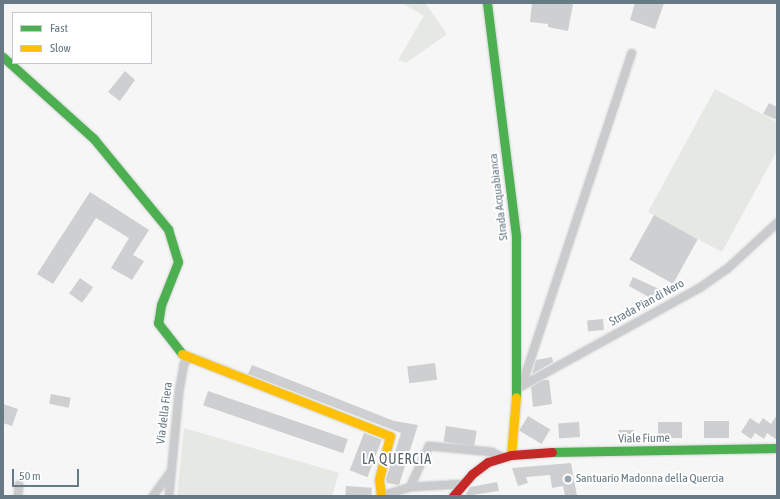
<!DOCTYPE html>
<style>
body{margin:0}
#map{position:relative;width:780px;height:499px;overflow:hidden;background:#f6f6f6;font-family:"Asap Condensed",sans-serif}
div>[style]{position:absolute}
.green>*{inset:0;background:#e5e8e3}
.building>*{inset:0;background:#cdcfd0;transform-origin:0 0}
.roads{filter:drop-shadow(0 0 1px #d2d3d4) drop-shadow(0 0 1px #d2d3d4)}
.street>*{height:8px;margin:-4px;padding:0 4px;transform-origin:4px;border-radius:4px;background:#c9cbcc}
.fast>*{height:9px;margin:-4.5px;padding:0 4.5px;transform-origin:4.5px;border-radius:4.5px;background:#4caf50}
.slow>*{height:9px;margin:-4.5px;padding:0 4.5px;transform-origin:4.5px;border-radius:4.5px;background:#ffc107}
.jam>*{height:9px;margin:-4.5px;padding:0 4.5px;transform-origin:4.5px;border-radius:4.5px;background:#c62828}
.dots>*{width:11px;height:11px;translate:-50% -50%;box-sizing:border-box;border:2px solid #fff;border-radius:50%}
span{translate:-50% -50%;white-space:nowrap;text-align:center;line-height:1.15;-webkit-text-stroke:4px #fff;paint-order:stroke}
.street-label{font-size:12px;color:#677985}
.poi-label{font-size:12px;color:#677985}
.left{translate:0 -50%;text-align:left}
.quarter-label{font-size:14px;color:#55626a;letter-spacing:1px}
.frame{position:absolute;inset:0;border:4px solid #677985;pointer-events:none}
.legend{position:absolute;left:12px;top:12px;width:140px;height:52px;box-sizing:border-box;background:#fff;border:1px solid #c2c9ce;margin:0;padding:5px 7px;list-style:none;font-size:12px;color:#677985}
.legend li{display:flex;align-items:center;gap:8px;height:20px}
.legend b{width:20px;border:1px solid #c2c9ce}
.scale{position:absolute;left:12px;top:469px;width:67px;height:18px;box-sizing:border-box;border:2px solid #677985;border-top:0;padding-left:5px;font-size:12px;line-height:14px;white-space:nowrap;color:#677985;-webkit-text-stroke:3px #fff;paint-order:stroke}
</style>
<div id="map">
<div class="green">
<div style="clip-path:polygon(402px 3px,425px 3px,447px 34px,406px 63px,398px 60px,424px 16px)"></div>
<div style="clip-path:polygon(715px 89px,777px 122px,777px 151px,722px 252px,648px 212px)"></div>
<div style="clip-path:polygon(184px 428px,339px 473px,332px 496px,177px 496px)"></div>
</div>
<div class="building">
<div style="clip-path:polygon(532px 3px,573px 4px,568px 31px,548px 27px,548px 24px,530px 22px)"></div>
<div style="clip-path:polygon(635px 3px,664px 3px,655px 29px,630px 20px)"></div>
<div style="clip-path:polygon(125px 71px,135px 80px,120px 101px,108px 92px)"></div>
<div style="clip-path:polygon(769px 103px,777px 107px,777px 120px,763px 114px)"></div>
<div style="clip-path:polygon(90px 192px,149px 230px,133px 255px,144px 261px,132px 280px,111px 268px,129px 238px,96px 218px,53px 284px,37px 274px)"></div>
<div style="left:654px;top:215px;width:50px;height:51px;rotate:29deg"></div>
<div style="clip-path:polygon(633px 277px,659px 289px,654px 300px,629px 286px)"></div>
<div style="left:80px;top:278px;width:16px;height:19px;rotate:35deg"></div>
<div style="left:603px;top:319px;width:11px;height:16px;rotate:85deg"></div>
<div style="clip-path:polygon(552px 357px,553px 362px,532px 374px,536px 360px)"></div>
<div style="left:435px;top:363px;width:17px;height:28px;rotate:83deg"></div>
<div style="clip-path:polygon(252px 365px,394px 421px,418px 425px,399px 485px,387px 483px,386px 479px,401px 433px,248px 374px)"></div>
<div style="clip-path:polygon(543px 380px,549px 380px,552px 404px,533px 407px,531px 387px)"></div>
<div style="left:208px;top:391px;width:148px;height:15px;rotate:19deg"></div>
<div style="left:51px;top:394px;width:20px;height:10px;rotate:11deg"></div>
<div style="clip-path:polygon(3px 404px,18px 409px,12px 426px,3px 423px)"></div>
<div style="clip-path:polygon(777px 415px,777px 440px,767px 433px,764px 439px,755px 433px,751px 439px,741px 432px,750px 418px,759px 424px,763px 418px,771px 424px)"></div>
<div style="left:528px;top:416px;width:26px;height:17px;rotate:31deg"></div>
<div style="left:729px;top:421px;width:17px;height:25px;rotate:90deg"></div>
<div style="left:579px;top:422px;width:15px;height:21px;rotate:86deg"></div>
<div style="left:658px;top:422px;width:24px;height:16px"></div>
<div style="left:446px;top:426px;width:31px;height:16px;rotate:9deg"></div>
<div style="left:634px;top:430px;width:13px;height:15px;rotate:90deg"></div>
<div style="left:364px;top:433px;width:19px;height:40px;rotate:21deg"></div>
<div style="clip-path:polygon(571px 463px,577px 496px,565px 496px,563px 486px,552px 488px,550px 475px,526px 477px,528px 483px,518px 486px,512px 468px)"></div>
<div style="clip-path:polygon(497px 482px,499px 491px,465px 496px,470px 487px)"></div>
<div style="left:346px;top:486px;width:26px;height:9px;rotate:4deg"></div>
</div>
<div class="roads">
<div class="street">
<div style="left:520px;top:387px;width:207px;rotate:-28.9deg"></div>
<div style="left:701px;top:287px;width:32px;rotate:-35deg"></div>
<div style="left:727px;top:269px;width:68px;rotate:-42.6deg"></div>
<div style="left:517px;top:388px;width:11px;rotate:-52deg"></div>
<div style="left:524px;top:379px;width:343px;rotate:-71.7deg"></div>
<div style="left:410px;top:487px;width:45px;rotate:-65.1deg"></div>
<div style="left:429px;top:446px;width:63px;rotate:5.4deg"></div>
<div style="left:492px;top:452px;width:11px;rotate:27deg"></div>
<div style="left:18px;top:496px;width:11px;rotate:-85deg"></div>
<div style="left:153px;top:496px;width:29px;rotate:-54deg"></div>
<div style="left:169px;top:496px;width:104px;rotate:-84.5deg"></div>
<div style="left:179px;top:392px;width:28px;rotate:-80deg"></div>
<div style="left:184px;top:364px;width:7px;rotate:-56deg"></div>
<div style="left:381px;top:496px;width:30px;rotate:-17deg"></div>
<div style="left:410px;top:487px;width:53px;rotate:-3.2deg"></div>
</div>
<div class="fast">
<div style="left:487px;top:3px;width:235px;rotate:82.9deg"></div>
<div style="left:516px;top:236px;width:161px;rotate:90deg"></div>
<div style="left:3px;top:57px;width:122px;rotate:42deg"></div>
<div style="left:94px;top:139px;width:117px;rotate:50.6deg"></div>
<div style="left:168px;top:229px;width:34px;rotate:73deg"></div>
<div style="left:178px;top:262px;width:46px;rotate:111.6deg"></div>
<div style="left:161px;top:305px;width:18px;rotate:99deg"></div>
<div style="left:158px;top:323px;width:39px;rotate:52deg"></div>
<div style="left:552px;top:452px;width:225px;rotate:-1deg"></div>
</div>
<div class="slow">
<div style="left:182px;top:354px;width:224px;rotate:21.5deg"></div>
<div style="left:390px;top:436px;width:44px;rotate:104.3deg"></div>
<div style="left:379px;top:479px;width:17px;rotate:83deg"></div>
<div style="left:511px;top:455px;width:58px;rotate:-85.1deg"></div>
</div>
<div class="jam">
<div style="left:453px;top:496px;width:29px;rotate:-49deg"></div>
<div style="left:472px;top:474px;width:20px;rotate:-37deg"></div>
<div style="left:488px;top:462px;width:24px;rotate:-17deg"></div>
<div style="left:511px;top:455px;width:41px;rotate:-4.2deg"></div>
</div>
</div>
<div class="dots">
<div style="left:568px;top:479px;background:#99a5ad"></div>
</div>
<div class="street-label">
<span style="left:499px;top:197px;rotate:-97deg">Strada Acquabianca</span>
<span style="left:647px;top:303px;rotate:-29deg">Strada Pian di Nero</span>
<span style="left:165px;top:413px;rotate:-83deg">Via della Fiera</span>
<span style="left:644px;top:439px;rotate:-1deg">Viale Fiume</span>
</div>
<div class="poi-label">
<span class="left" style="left:576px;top:479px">Santuario Madonna della Quercia</span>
</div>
<div class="quarter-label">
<span style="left:397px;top:459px">LA QUERCIA</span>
</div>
<div class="frame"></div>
<ul class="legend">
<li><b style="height:5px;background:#4caf50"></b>Fast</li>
<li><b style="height:5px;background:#ffc107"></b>Slow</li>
</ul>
<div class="scale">50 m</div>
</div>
